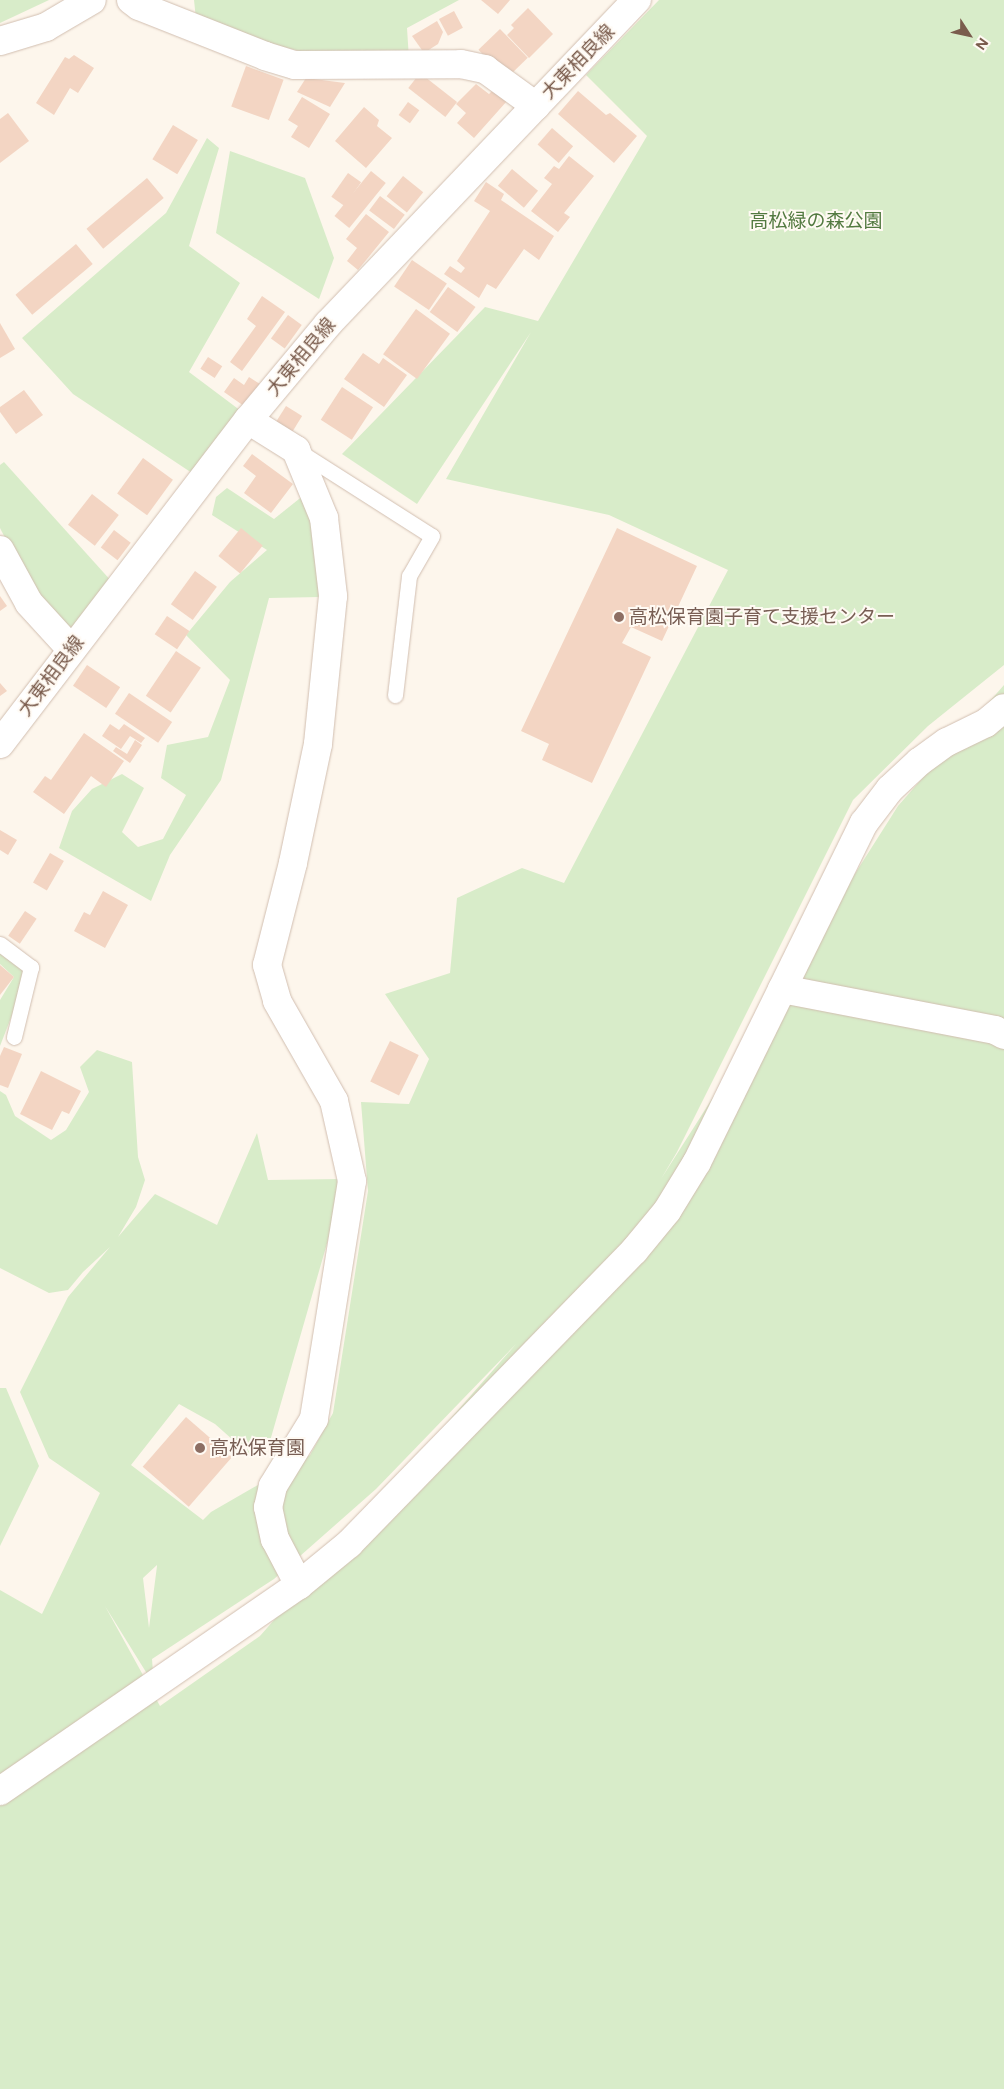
<!DOCTYPE html>
<meta charset="utf-8">
<style>
body{margin:0}
#map{position:relative;width:1004px;height:2089px;overflow:hidden;background:#fdf6ec;font-family:Figtree,"Noto Sans JP",sans-serif}
div>[style]{position:absolute}
.green>*{inset:0;background:#d8ecc9}
.building>*{inset:0;background:#f3d5c3;transform-origin:0 0}
.roads{filter:drop-shadow(0 0 1px #d1beb0) drop-shadow(0 0 1px #d1beb0)}
.lane>*{height:15px;margin:-7.5px;padding:0 7.5px;transform-origin:7.5px;border-radius:7.5px;background:#fff}
.street>*{height:28px;margin:-14px;padding:0 14px;transform-origin:14px;border-radius:14px;background:#fff}
.secondary>*{height:28px;margin:-14px;padding:0 14px;transform-origin:14px;border-radius:14px;background:#fff}
.dots>*{width:14px;height:14px;translate:-50% -50%;box-sizing:border-box;border:2px solid #fffaf3;border-radius:50%}
span{translate:-50% -50%;white-space:nowrap;text-align:center;line-height:1.15;-webkit-text-stroke:4px #fffaf3;paint-order:stroke}
.street-label{font-size:19px;color:#7a5c4d}
.park-label{font-size:19px;color:#537a41}
.education-label{font-size:19px;color:#785e54}
.left{translate:0 -50%;text-align:left}
.north{position:absolute;left:944px;top:10px;width:50px;height:50px;-webkit-text-stroke:4px #fffaf3;paint-order:stroke;rotate:125deg;font-size:14px;font-weight:700;line-height:20px;text-align:center;color:#7a5c4d}
.north::after{content:'';display:block;margin:auto;width:18px;height:22px;background:#7a5c4d;clip-path:polygon(50% 0,100% 100%,50% 72%,0 100%)}
</style>
<div id="map">
<div class="green">
<div style="clip-path:polygon(0 0,49px 0,0 23px)"></div>
<div style="clip-path:polygon(194px 0,459px 0,407px 28px,409px 59px,307px 53px,216px 30px,196px 19px)"></div>
<div style="clip-path:polygon(evenodd,659px 0,1004px 0,1004px 665px,928px 726px,853px 800px,677px 1152px,661px 1179px,898px 806px,1004px 685px,1004px 2089px,0 2089px,0 1590px,42px 1614px,100px 1493px,49px 1458px,20px 1392px,68px 1297px,110px 1247px,83px 1272px,68px 1290px,49px 1293px,0 1268px,0 1091px,6px 1095px,15px 1116px,51px 1140px,66px 1130px,89px 1092px,80px 1067px,97px 1050px,132px 1062px,138px 1157px,145px 1180px,136px 1207px,118px 1237px,155px 1194px,217px 1225px,257px 1133px,268px 1180px,342px 1179px,328px 1240px,270px 1441px,251px 1456px,215px 1424px,179px 1404px,131px 1465px,203px 1520px,211px 1512px,310px 1455px,333px 1413px,368px 1191px,361px 1102px,409px 1104px,429px 1059px,385px 994px,450px 973px,457px 898px,522px 868px,564px 883px,728px 570px,609px 515px,446px 479px,531px 332px,417px 504px,342px 454px,485px 307px,538px 321px,647px 136px,586px 75px,659px 0,516px 1344px,260px 1636px,160px 1706px,105px 1606px,154px 1685px,152px 1659px,274px 1579px,376px 1489px,516px 1344px,659px 0,157px 1565px,157px 1566px,149px 1628px,143px 1578px,157px 1565px)"></div>
<div style="clip-path:polygon(207px 138px,219px 148px,189px 246px,240px 283px,189px 372px,241px 411px,195px 475px,73px 394px,22px 338px,166px 213px)"></div>
<div style="clip-path:polygon(230px 151px,305px 178px,334px 258px,319px 299px,216px 233px)"></div>
<div style="clip-path:polygon(4px 462px,113px 583px,68px 641px,29px 585px,0 528px,0 465px)"></div>
<div style="clip-path:polygon(227px 488px,274px 519px,304px 495px,316px 527px,320px 597px,269px 598px,221px 780px,170px 855px,151px 901px,59px 848px,72px 811px,92px 789px,122px 774px,144px 788px,122px 832px,138px 847px,163px 839px,186px 795px,161px 778px,167px 745px,208px 737px,230px 680px,186px 635px,230px 582px,267px 550px,212px 515px,216px 497px)"></div>
<div style="clip-path:polygon(0 944px,27px 967px,23px 987px,0 1046px,0 1000px,14px 977px,0 964px)"></div>
<div style="clip-path:polygon(0 1388px,6px 1388px,39px 1466px,0 1546px)"></div>
</div>
<div class="building">
<div style="clip-path:polygon(481px 0,510px 0,498px 14px)"></div>
<div style="clip-path:polygon(528px 8px,553px 34px,529px 58px,507px 35px,514px 28px,511px 25px)"></div>
<div style="left:454px;top:11px;width:19px;height:17px;rotate:62deg"></div>
<div style="clip-path:polygon(437px 21px,443px 32px,438px 44px,424px 53px,412px 36px)"></div>
<div style="left:500px;top:29px;width:40px;height:30px;rotate:46deg"></div>
<div style="clip-path:polygon(74px 55px,94px 68px,78px 93px,70px 88px,54px 115px,36px 103px,65px 57px,69px 59px)"></div>
<div style="left:246px;top:66px;width:40px;height:43px;rotate:20deg"></div>
<div style="left:420px;top:73px;width:47px;height:19px;rotate:38deg"></div>
<div style="clip-path:polygon(306px 78px,345px 83px,330px 107px,297px 92px)"></div>
<div style="clip-path:polygon(476px 84px,489px 94px,494px 89px,507px 101px,474px 138px,457px 123px,466px 113px,456px 104px)"></div>
<div style="clip-path:polygon(578px 91px,606px 115px,610px 113px,637px 136px,614px 163px,558px 114px)"></div>
<div style="clip-path:polygon(302px 97px,330px 114px,309px 148px,291px 137px,298px 126px,288px 120px)"></div>
<div style="left:408px;top:102px;width:14px;height:16px;rotate:36deg"></div>
<div style="clip-path:polygon(364px 107px,379px 120px,377px 126px,392px 138px,366px 168px,335px 141px)"></div>
<div style="clip-path:polygon(8px 113px,29px 141px,0 163px,0 119px)"></div>
<div style="left:173px;top:125px;width:29px;height:40px;rotate:31deg"></div>
<div style="left:552px;top:128px;width:28px;height:22px;rotate:41deg"></div>
<div style="clip-path:polygon(569px 156px,594px 176px,564px 213px,570px 217px,558px 232px,531px 211px,552px 184px,544px 178px,554px 166px,559px 169px)"></div>
<div style="left:512px;top:169px;width:34px;height:22px;rotate:40deg"></div>
<div style="left:371px;top:171px;width:19px;height:58px;rotate:39deg"></div>
<div style="left:348px;top:173px;width:16px;height:29px;rotate:35deg"></div>
<div style="left:403px;top:176px;width:26px;height:26px;rotate:39deg"></div>
<div style="left:147px;top:178px;width:26px;height:79px;rotate:50deg"></div>
<div style="clip-path:polygon(486px 182px,504px 194px,501px 200px,554px 236px,539px 260px,524px 249px,496px 289px,487px 284px,479px 298px,444px 274px,450px 266px,461px 273px,465px 268px,457px 261px,490px 211px,474px 201px)"></div>
<div style="left:380px;top:196px;width:31px;height:18px;rotate:37deg"></div>
<div style="clip-path:polygon(366px 214px,389px 232px,358px 270px,347px 261px,357px 248px,346px 239px)"></div>
<div style="left:76px;top:244px;width:26px;height:79px;rotate:50deg"></div>
<div style="left:412px;top:260px;width:42px;height:32px;rotate:34deg"></div>
<div style="left:448px;top:287px;width:34px;height:31px;rotate:36deg"></div>
<div style="clip-path:polygon(262px 296px,285px 312px,242px 371px,230px 362px,256px 326px,247px 319px)"></div>
<div style="left:416px;top:309px;width:42px;height:56px;rotate:36deg"></div>
<div style="left:288px;top:315px;width:17px;height:29px;rotate:36deg"></div>
<div style="clip-path:polygon(0 323px,15px 349px,0 358px)"></div>
<div style="clip-path:polygon(363px 353px,379px 364px,383px 358px,407px 375px,384px 407px,344px 379px)"></div>
<div style="left:208px;top:357px;width:17px;height:14px;rotate:33deg"></div>
<div style="clip-path:polygon(249px 377px,260px 384px,244px 406px,224px 392px,234px 378px,244px 385px)"></div>
<div style="left:342px;top:387px;width:37px;height:39px;rotate:33deg"></div>
<div style="clip-path:polygon(24px 390px,43px 415px,16px 434px,0 412px,0 407px)"></div>
<div style="left:286px;top:406px;width:19px;height:19px;rotate:32deg"></div>
<div style="clip-path:polygon(252px 454px,293px 484px,271px 513px,244px 493px,256px 476px,243px 466px)"></div>
<div style="left:143px;top:458px;width:37px;height:44px;rotate:36deg"></div>
<div style="left:92px;top:494px;width:34px;height:39px;rotate:38deg"></div>
<div style="left:241px;top:528px;width:28px;height:36px;rotate:39deg"></div>
<div style="clip-path:polygon(617px 528px,697px 566px,662px 641px,631px 627px,622px 643px,651px 657px,592px 783px,542px 760px,549px 744px,521px 731px)"></div>
<div style="left:114px;top:530px;width:21px;height:22px;rotate:37deg"></div>
<div style="left:195px;top:571px;width:27px;height:41px;rotate:36deg"></div>
<div style="clip-path:polygon(0 596px,7px 606px,0 611px)"></div>
<div style="left:167px;top:616px;width:27px;height:22px;rotate:34deg"></div>
<div style="left:176px;top:651px;width:30px;height:54px;rotate:34deg"></div>
<div style="left:87px;top:665px;width:40px;height:25px;rotate:34deg"></div>
<div style="clip-path:polygon(0 683px,7px 691px,0 696px)"></div>
<div style="left:129px;top:693px;width:52px;height:25px;rotate:34deg"></div>
<div style="clip-path:polygon(110px 724px,119px 730px,124px 724px,145px 738px,141px 743px,130px 736px,121px 749px,102px 736px)"></div>
<div style="clip-path:polygon(84px 733px,124px 761px,106px 787px,91px 776px,64px 814px,33px 792px,45px 776px,51px 780px)"></div>
<div style="clip-path:polygon(135px 740px,142px 745px,130px 763px,113px 751px,116px 747px,127px 754px)"></div>
<div style="clip-path:polygon(0 830px,17px 840px,8px 855px,0 850px)"></div>
<div style="left:50px;top:853px;width:16px;height:34px;rotate:30deg"></div>
<div style="clip-path:polygon(103px 891px,128px 905px,105px 948px,74px 931px,84px 912px,90px 915px)"></div>
<div style="left:25px;top:911px;width:14px;height:30px;rotate:34deg"></div>
<div style="clip-path:polygon(0 965px,14px 977px,0 995px)"></div>
<div style="left:390px;top:1041px;width:32px;height:45px;rotate:26deg"></div>
<div style="clip-path:polygon(4px 1047px,22px 1054px,8px 1088px,0 1085px,0 1056px)"></div>
<div style="clip-path:polygon(41px 1071px,81px 1091px,69px 1114px,62px 1111px,52px 1130px,20px 1114px)"></div>
<div style="left:186px;top:1417px;width:61px;height:66px;rotate:41deg"></div>
</div>
<div class="roads">
<div class="lane">
<div style="left:300px;top:452px;width:156px;rotate:32.5deg"></div>
<div style="left:432px;top:536px;width:46px;rotate:119.9deg"></div>
<div style="left:409px;top:576px;width:120px;rotate:96.7deg"></div>
<div style="left:0;top:944px;width:39px;rotate:37deg"></div>
<div style="left:31px;top:967px;width:72px;rotate:103.7deg"></div>
</div>
<div class="street">
<div style="left:131px;top:0;width:10px;rotate:37deg"></div>
<div style="left:139px;top:6px;width:136px;rotate:21.6deg"></div>
<div style="left:265px;top:56px;width:31px;rotate:17deg"></div>
<div style="left:295px;top:65px;width:166px;rotate:-0.3deg"></div>
<div style="left:461px;top:64px;width:25px;rotate:12deg"></div>
<div style="left:485px;top:69px;width:63px;rotate:36deg"></div>
<div style="left:248px;top:420px;width:57px;rotate:32deg"></div>
<div style="left:296px;top:450px;width:74px;rotate:67.6deg"></div>
<div style="left:324px;top:518px;width:79px;rotate:83.4deg"></div>
<div style="left:333px;top:596px;width:149px;rotate:95.8deg"></div>
<div style="left:318px;top:744px;width:122px;rotate:101.9deg"></div>
<div style="left:293px;top:863px;width:105px;rotate:104.3deg"></div>
<div style="left:267px;top:965px;width:37px;rotate:74deg"></div>
<div style="left:277px;top:1001px;width:115px;rotate:60.3deg"></div>
<div style="left:334px;top:1101px;width:82px;rotate:77.3deg"></div>
<div style="left:352px;top:1181px;width:241px;rotate:99.1deg"></div>
<div style="left:314px;top:1419px;width:79px;rotate:121.5deg"></div>
<div style="left:273px;top:1486px;width:22px;rotate:103deg"></div>
<div style="left:268px;top:1507px;width:33px;rotate:78deg"></div>
<div style="left:275px;top:1539px;width:52px;rotate:62.4deg"></div>
<div style="left:0;top:550px;width:60px;rotate:61.3deg"></div>
<div style="left:29px;top:603px;width:62px;rotate:47.6deg"></div>
<div style="left:782px;top:989px;width:217px;rotate:10.9deg"></div>
<div style="left:995px;top:1030px;width:10px;rotate:29deg"></div>
</div>
<div class="secondary">
<div style="left:0;top:41px;width:48px;rotate:-16.9deg"></div>
<div style="left:46px;top:27px;width:53px;rotate:-30.4deg"></div>
<div style="left:0;top:744px;width:408px;rotate:-52.6deg"></div>
<div style="left:248px;top:420px;width:125px;rotate:-50.2deg"></div>
<div style="left:328px;top:324px;width:448px;rotate:-46.4deg"></div>
<div style="left:0;top:1791px;width:363px;rotate:-34.6deg"></div>
<div style="left:299px;top:1585px;width:65px;rotate:-39.4deg"></div>
<div style="left:349px;top:1544px;width:409px;rotate:-45.8deg"></div>
<div style="left:634px;top:1251px;width:52px;rotate:-50.5deg"></div>
<div style="left:667px;top:1211px;width:57px;rotate:-58.5deg"></div>
<div style="left:697px;top:1162px;width:378px;rotate:-63.8deg"></div>
<div style="left:864px;top:823px;width:43px;rotate:-52.6deg"></div>
<div style="left:890px;top:789px;width:40px;rotate:-43deg"></div>
<div style="left:919px;top:762px;width:34px;rotate:-36deg"></div>
<div style="left:947px;top:742px;width:43px;rotate:-26deg"></div>
<div style="left:986px;top:723px;width:23px;rotate:-40deg"></div>
</div>
</div>
<div class="dots">
<div style="left:619px;top:617px;background:#8d6e63"></div>
<div style="left:200px;top:1448px;background:#8d6e63"></div>
</div>
<div class="street-label">
<span style="left:578px;top:62px;rotate:-46deg">大東相良線</span>
<span style="left:301px;top:357px;rotate:-50deg">大東相良線</span>
<span style="left:51px;top:676px;rotate:-53deg">大東相良線</span>
</div>
<div class="park-label">
<span style="left:816px;top:221px">高松緑の森公園</span>
</div>
<div class="education-label">
<span class="left" style="left:629px;top:617px">高松保育園子育て支援センター</span>
<span class="left" style="left:210px;top:1448px">高松保育園</span>
</div>
<div class="north">N</div>
</div>
